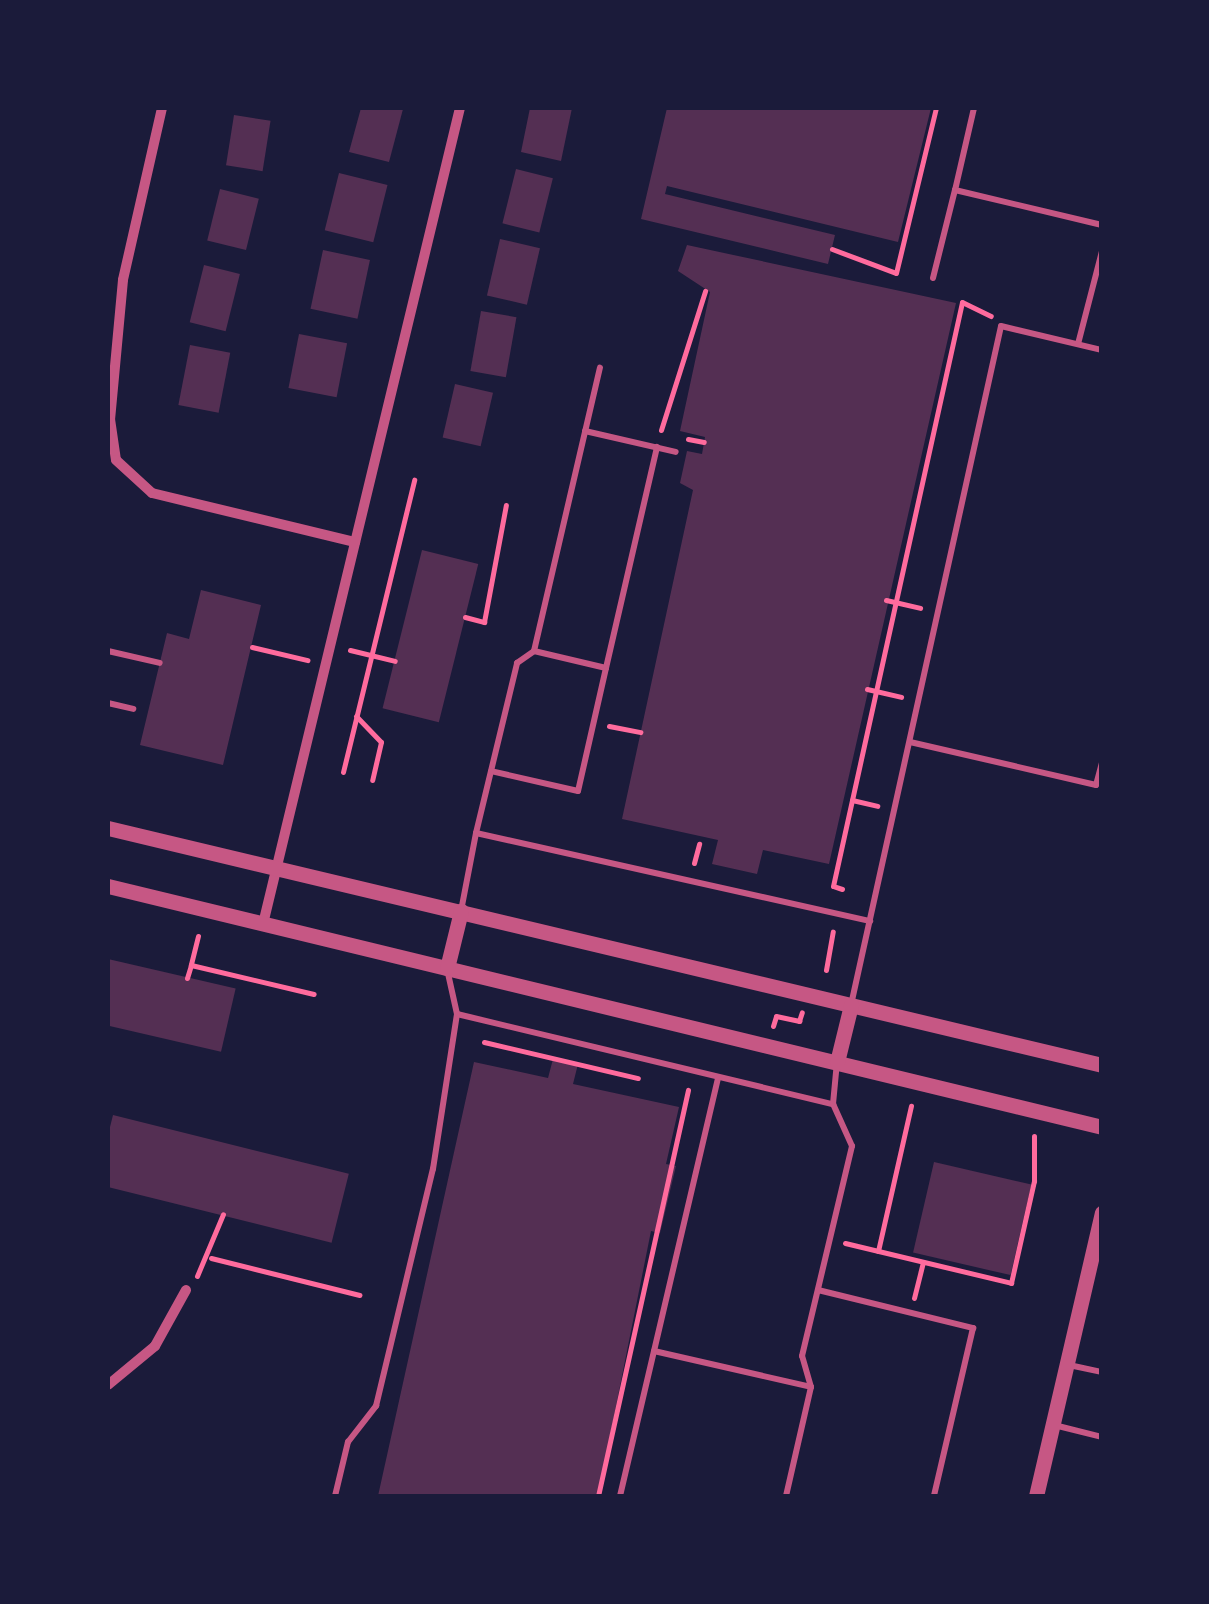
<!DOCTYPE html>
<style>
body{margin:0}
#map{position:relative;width:1209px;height:1604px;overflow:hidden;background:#1b1b3a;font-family:Arial,sans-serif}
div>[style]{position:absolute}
.building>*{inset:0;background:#542f53;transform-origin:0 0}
.path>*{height:5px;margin:-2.5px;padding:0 2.5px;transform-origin:2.5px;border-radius:2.5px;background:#ff6b9d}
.service>*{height:6px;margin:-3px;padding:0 3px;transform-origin:3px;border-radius:3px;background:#c65784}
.minor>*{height:10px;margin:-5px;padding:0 5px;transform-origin:5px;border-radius:5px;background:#c65784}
.tertiary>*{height:15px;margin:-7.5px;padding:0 7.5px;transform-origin:7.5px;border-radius:7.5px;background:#c65784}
span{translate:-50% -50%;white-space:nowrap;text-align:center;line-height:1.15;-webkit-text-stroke:8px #1b1b3a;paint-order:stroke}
.frame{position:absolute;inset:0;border:110px solid #1b1b3a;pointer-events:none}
</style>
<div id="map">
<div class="building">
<div style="clip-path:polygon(361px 108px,403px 109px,389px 162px,349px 152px)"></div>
<div style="clip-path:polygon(530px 108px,572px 108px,561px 161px,521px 152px)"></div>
<div style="clip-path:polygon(667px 108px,931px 108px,898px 242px,667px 186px,665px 194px,835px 235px,828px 264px,641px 219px)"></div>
<div style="left:234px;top:115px;width:37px;height:51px;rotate:9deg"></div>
<div style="left:516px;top:169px;width:38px;height:56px;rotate:14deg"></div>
<div style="left:339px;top:173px;width:50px;height:59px;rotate:14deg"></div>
<div style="left:220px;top:189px;width:40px;height:53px;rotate:14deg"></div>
<div style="left:500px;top:239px;width:41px;height:58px;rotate:13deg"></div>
<div style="clip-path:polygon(687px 245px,956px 303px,829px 864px,763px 850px,757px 874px,712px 864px,718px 840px,622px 819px,693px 490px,680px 483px,687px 451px,702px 454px,705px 437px,680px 431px,710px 292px,678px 271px)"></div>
<div style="left:323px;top:250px;width:48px;height:60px;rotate:12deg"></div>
<div style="left:204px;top:265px;width:37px;height:59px;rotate:14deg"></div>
<div style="left:481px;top:311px;width:36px;height:61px;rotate:10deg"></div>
<div style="left:299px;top:334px;width:49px;height:55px;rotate:11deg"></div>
<div style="left:190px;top:345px;width:41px;height:61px;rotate:11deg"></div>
<div style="left:455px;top:384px;width:39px;height:55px;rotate:13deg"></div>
<div style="left:422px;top:550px;width:58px;height:163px;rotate:14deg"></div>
<div style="clip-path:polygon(201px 590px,261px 605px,223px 765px,140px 745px,167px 633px,189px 639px)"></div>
<div style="left:108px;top:959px;width:131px;height:65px;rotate:13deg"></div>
<div style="clip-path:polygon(553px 1059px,578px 1064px,573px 1084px,679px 1107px,666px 1164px,676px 1166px,660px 1233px,651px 1231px,598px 1496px,378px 1496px,474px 1062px,548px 1078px)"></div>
<div style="left:113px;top:1115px;width:243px;height:71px;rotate:14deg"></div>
<div style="left:934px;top:1162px;width:100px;height:93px;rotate:13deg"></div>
</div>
<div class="path">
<div style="left:832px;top:249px;width:68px;rotate:20.6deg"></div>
<div style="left:896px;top:273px;width:170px;rotate:-76.4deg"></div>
<div style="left:661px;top:430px;width:146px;rotate:-72.4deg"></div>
<div style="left:688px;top:439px;width:16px;rotate:11deg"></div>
<div style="left:886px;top:600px;width:35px;rotate:13deg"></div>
<div style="left:465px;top:617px;width:20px;rotate:15deg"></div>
<div style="left:484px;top:622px;width:119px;rotate:-79.4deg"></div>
<div style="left:252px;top:647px;width:57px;rotate:13.3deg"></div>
<div style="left:350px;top:650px;width:46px;rotate:13.7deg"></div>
<div style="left:867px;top:689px;width:35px;rotate:13deg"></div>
<div style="left:356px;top:716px;width:36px;rotate:46deg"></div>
<div style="left:381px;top:742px;width:39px;rotate:103deg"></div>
<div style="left:609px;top:726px;width:32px;rotate:11deg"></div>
<div style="left:343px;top:772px;width:301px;rotate:-76.3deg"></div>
<div style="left:852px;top:800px;width:26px;rotate:13deg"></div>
<div style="left:694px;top:863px;width:20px;rotate:-75deg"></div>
<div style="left:842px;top:889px;width:9px;rotate:-162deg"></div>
<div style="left:833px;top:886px;width:598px;rotate:-77.54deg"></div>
<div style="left:962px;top:302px;width:32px;rotate:26deg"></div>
<div style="left:198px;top:936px;width:30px;rotate:104deg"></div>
<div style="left:191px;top:965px;width:126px;rotate:13.3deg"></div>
<div style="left:826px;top:970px;width:39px;rotate:-80deg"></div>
<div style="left:187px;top:978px;width:14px;rotate:-73deg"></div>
<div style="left:773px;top:1026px;width:10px;rotate:-73deg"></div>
<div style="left:776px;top:1016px;width:24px;rotate:12deg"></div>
<div style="left:799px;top:1021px;width:9px;rotate:-72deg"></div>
<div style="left:484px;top:1042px;width:158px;rotate:13.2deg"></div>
<div style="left:845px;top:1243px;width:171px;rotate:13.5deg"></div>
<div style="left:1011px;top:1283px;width:105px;rotate:-77.3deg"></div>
<div style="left:1034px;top:1181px;width:45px;rotate:-90deg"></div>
<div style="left:878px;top:1251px;width:149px;rotate:-77.2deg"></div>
<div style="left:211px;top:1258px;width:153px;rotate:14deg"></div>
<div style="left:197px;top:1276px;width:67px;rotate:-67.2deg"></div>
<div style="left:914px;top:1298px;width:37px;rotate:-76deg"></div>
<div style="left:598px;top:1496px;width:416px;rotate:-77.5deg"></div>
</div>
<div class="service">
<div style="left:974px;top:108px;width:84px;rotate:103deg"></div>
<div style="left:955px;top:190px;width:151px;rotate:13.4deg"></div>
<div style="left:933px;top:278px;width:91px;rotate:-76deg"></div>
<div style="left:1078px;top:344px;width:96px;rotate:-75.5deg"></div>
<div style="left:585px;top:431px;width:93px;rotate:13deg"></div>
<div style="left:108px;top:651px;width:53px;rotate:13deg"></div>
<div style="left:534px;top:651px;width:291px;rotate:-76.9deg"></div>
<div style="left:606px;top:668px;width:227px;rotate:-77deg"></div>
<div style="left:108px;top:703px;width:26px;rotate:13deg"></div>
<div style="left:910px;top:742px;width:191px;rotate:13deg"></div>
<div style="left:1096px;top:785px;width:23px;rotate:-75deg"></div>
<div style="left:476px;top:833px;width:175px;rotate:-76.4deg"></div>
<div style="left:517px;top:663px;width:21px;rotate:-35deg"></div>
<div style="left:534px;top:651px;width:74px;rotate:13.3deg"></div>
<div style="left:606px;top:668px;width:126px;rotate:102.8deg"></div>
<div style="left:578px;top:791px;width:89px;rotate:-167.1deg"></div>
<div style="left:461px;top:911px;width:79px;rotate:-79.1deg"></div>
<div style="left:476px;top:833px;width:404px;rotate:12.6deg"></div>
<div style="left:851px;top:1005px;width:695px;rotate:-77.54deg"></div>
<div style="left:1001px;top:326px;width:104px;rotate:13.4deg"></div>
<div style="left:457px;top:1014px;width:387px;rotate:13.5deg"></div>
<div style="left:833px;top:1104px;width:42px;rotate:-84.6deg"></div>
<div style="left:818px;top:1290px;width:160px;rotate:13.8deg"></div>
<div style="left:973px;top:1328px;width:172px;rotate:103.1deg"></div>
<div style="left:654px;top:1351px;width:161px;rotate:12.9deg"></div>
<div style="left:1069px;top:1365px;width:34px;rotate:12deg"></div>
<div style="left:1054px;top:1425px;width:49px;rotate:14deg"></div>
<div style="left:335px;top:1496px;width:56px;rotate:-76.5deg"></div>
<div style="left:348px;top:1442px;width:46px;rotate:-52.1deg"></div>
<div style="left:376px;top:1406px;width:244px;rotate:-76.5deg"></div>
<div style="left:433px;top:1169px;width:157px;rotate:-81.2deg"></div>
<div style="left:457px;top:1014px;width:46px;rotate:-102.5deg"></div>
<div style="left:620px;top:1496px;width:430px;rotate:-76.8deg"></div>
<div style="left:786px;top:1496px;width:112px;rotate:-77.1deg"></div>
<div style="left:811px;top:1387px;width:32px;rotate:-106deg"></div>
<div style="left:802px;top:1356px;width:216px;rotate:-76.6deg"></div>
<div style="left:852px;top:1146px;width:46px;rotate:-114.3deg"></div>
</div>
<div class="minor">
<div style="left:162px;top:108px;width:176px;rotate:102.8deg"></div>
<div style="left:123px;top:280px;width:140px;rotate:95.3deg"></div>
<div style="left:110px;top:419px;width:41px;rotate:81.7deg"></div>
<div style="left:116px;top:460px;width:49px;rotate:42.5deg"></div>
<div style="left:152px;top:493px;width:209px;rotate:13.6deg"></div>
<div style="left:263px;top:924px;width:839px;rotate:-76.43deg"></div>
<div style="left:108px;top:1385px;width:61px;rotate:-39.7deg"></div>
<div style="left:155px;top:1346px;width:64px;rotate:-61deg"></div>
</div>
<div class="tertiary">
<div style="left:108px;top:828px;width:1022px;rotate:13.41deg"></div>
<div style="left:108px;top:886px;width:1023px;rotate:13.63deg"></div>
<div style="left:447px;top:968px;width:59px;rotate:-76.2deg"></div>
<div style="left:837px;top:1062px;width:59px;rotate:-76.2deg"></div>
<div style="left:1036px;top:1496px;width:291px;rotate:-76.9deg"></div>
</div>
<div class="frame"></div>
</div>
